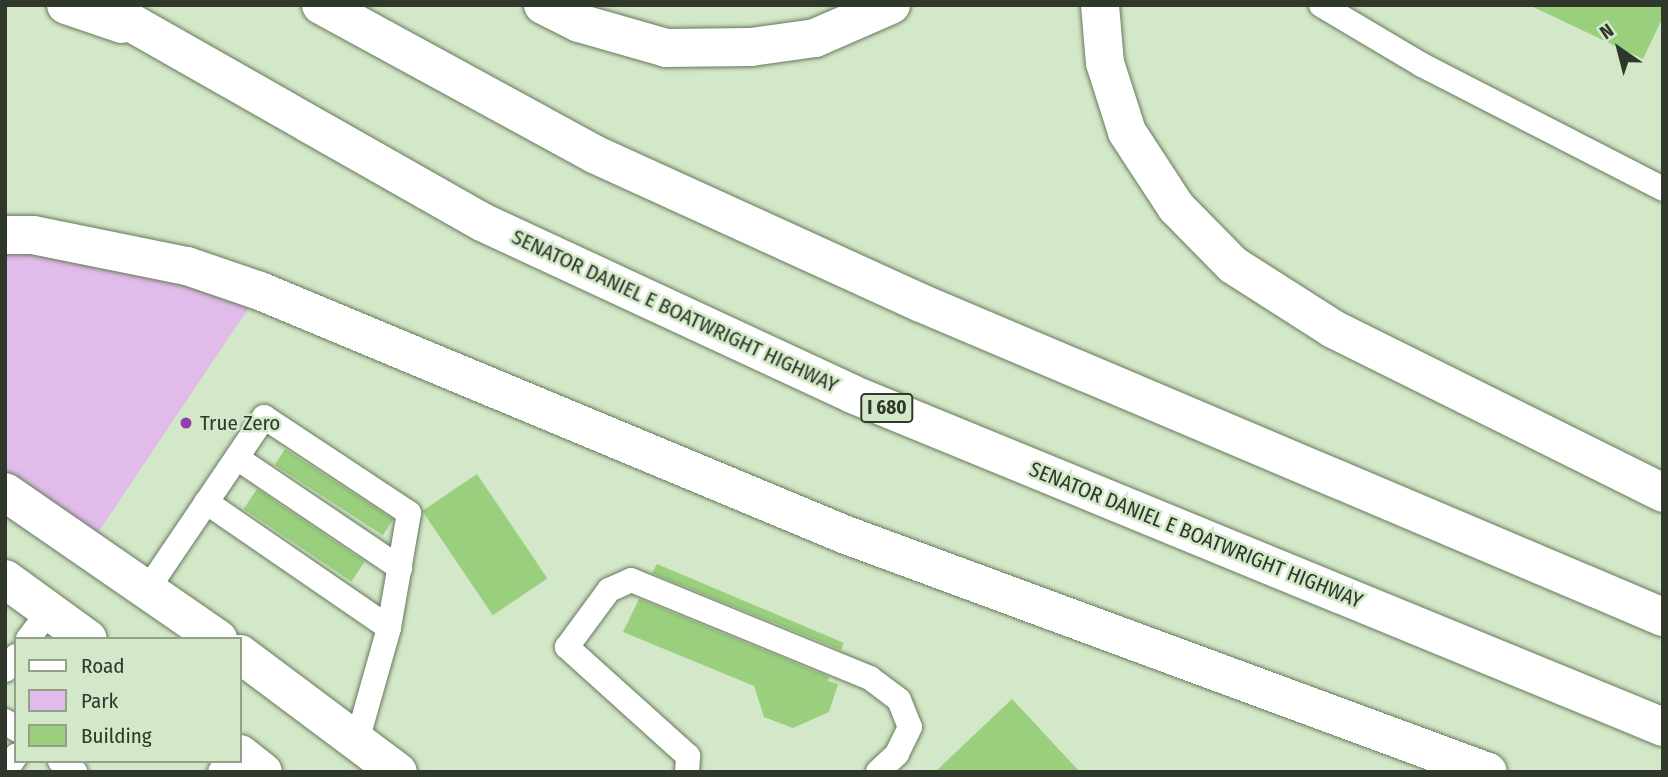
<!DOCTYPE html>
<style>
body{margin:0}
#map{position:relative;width:1668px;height:777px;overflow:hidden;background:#d3e8c8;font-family:"Fira Sans Condensed",sans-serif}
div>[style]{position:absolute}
.green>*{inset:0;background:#e1bbea}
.building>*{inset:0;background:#9ad07d;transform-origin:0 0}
.roads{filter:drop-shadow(0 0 2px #66795c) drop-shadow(0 0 2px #66795c)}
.lane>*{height:24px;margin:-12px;padding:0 12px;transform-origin:12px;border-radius:12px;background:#fff}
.secondary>*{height:38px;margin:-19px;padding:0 19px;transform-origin:19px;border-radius:19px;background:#fff}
.highway>*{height:38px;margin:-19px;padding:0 19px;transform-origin:19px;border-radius:19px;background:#fff}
.dots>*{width:19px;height:19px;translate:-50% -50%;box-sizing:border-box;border:4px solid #d3e8c8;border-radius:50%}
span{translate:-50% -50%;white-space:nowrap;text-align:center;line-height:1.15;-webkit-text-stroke:5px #d3e8c8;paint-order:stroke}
.shield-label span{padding:2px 5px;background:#d3e8c8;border:2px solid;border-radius:5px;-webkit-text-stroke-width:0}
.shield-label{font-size:19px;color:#2f382b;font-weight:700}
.street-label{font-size:21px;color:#2f382b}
.poi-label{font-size:21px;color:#2f382b}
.left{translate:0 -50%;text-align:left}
.frame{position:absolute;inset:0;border:7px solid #2f382b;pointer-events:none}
.legend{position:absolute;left:14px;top:637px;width:228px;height:126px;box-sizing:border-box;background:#d3e8c8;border:2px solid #91a289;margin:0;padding:9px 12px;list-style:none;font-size:21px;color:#2f382b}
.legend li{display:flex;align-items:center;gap:14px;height:35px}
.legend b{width:35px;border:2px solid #91a289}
.north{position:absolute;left:1584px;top:14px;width:70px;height:70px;-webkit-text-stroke:5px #d3e8c8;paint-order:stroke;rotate:325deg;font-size:19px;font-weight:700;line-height:28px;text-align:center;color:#2f382b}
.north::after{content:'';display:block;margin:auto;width:24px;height:32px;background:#2f382b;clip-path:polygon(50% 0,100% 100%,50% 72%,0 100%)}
</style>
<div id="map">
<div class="green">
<div style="clip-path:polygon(5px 235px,260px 291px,87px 549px,5px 492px)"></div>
</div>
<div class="building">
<div style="clip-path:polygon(1529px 5px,1663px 5px,1663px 17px,1643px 59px)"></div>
<div style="left:285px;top:449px;width:129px;height:19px;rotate:33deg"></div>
<div style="left:477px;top:474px;width:126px;height:66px;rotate:56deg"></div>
<div style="left:257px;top:489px;width:130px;height:24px;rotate:34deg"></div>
<div style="clip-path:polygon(657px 564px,844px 643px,841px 650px,652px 573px)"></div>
<div style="clip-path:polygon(639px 599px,829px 677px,828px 681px,838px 684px,829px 712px,793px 728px,764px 717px,754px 686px,623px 632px)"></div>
<div style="clip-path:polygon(1012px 699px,1080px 772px,935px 772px)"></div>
</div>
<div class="roads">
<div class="lane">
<div style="left:1321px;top:5px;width:117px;rotate:30.7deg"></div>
<div style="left:1422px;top:65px;width:271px;rotate:27.2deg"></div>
<div style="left:237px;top:458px;width:197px;rotate:34deg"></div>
<div style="left:206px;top:502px;width:222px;rotate:34.5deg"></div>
<div style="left:389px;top:628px;width:117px;rotate:105.8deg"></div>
<div style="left:147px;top:590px;width:209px;rotate:-55.9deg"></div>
<div style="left:264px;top:417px;width:174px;rotate:33.5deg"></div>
<div style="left:409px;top:513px;width:117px;rotate:99.9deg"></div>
<div style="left:28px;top:639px;width:36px;rotate:-53deg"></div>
<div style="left:5px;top:670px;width:18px;rotate:-52deg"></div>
<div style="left:5px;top:721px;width:14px;rotate:36deg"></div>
<div style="left:60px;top:761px;width:19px;rotate:36deg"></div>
<div style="left:5px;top:771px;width:19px;rotate:-54deg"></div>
<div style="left:220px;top:772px;width:13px;rotate:-58deg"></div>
<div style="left:687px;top:772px;width:16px;rotate:-86deg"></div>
<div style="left:688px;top:756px;width:163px;rotate:-138deg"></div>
<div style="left:567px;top:647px;width:71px;rotate:-53.6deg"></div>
<div style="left:609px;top:590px;width:24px;rotate:-24deg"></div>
<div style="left:631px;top:580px;width:258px;rotate:22.3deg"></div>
<div style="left:870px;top:678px;width:36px;rotate:37deg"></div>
<div style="left:899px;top:700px;width:29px;rotate:68deg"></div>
<div style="left:910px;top:727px;width:30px;rotate:116deg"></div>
<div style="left:897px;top:754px;width:26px;rotate:137deg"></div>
</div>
<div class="secondary">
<div style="left:5px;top:492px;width:259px;rotate:34.6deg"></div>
<div style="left:5px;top:579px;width:102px;rotate:35.9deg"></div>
<div style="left:240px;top:654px;width:197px;rotate:36.8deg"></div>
<div style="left:240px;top:754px;width:29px;rotate:38deg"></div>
</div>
<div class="highway">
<div style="left:66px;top:5px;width:59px;rotate:18.7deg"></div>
<div style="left:100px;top:5px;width:439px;rotate:29.6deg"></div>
<div style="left:482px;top:222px;width:408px;rotate:24.9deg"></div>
<div style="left:852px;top:394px;width:877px;rotate:22.32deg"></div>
<div style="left:321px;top:5px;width:311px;rotate:28.6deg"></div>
<div style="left:594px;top:154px;width:359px;rotate:24.5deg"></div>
<div style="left:921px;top:303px;width:806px;rotate:22.94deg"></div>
<div style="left:543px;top:5px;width:40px;rotate:26.6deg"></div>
<div style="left:579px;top:23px;width:91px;rotate:16deg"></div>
<div style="left:666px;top:48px;width:85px;rotate:-0.7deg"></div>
<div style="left:751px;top:47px;width:65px;rotate:-8deg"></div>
<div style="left:815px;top:38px;width:83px;rotate:-23.5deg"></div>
<div style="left:1100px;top:5px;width:58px;rotate:85.1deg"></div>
<div style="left:1105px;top:63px;width:72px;rotate:72.3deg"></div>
<div style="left:1127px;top:132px;width:90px;rotate:56.8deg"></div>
<div style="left:1176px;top:207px;width:81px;rotate:45.5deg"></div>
<div style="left:1233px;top:265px;width:119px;rotate:32.6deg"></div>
<div style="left:1333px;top:329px;width:369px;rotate:26.4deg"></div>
<div style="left:5px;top:235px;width:28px"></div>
<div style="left:33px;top:235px;width:157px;rotate:11.4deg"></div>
<div style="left:187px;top:266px;width:77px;rotate:18.9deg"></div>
<div style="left:260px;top:291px;width:635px;rotate:22.61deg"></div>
<div style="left:846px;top:535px;width:684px;rotate:20.26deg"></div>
</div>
</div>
<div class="dots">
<div style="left:186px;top:423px;background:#973eaa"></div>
</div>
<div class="shield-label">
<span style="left:887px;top:408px">I 680</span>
</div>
<div class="street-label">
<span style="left:675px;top:311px;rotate:25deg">SENATOR DANIEL E BOATWRIGHT HIGHWAY</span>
<span style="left:1196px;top:535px;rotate:22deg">SENATOR DANIEL E BOATWRIGHT HIGHWAY</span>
</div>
<div class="poi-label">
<span class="left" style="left:200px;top:423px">True Zero</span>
</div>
<div class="frame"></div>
<ul class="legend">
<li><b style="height:9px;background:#fff"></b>Road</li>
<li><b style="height:19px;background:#e1bbea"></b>Park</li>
<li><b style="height:19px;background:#9ad07d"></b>Building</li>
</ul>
<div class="north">N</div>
</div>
